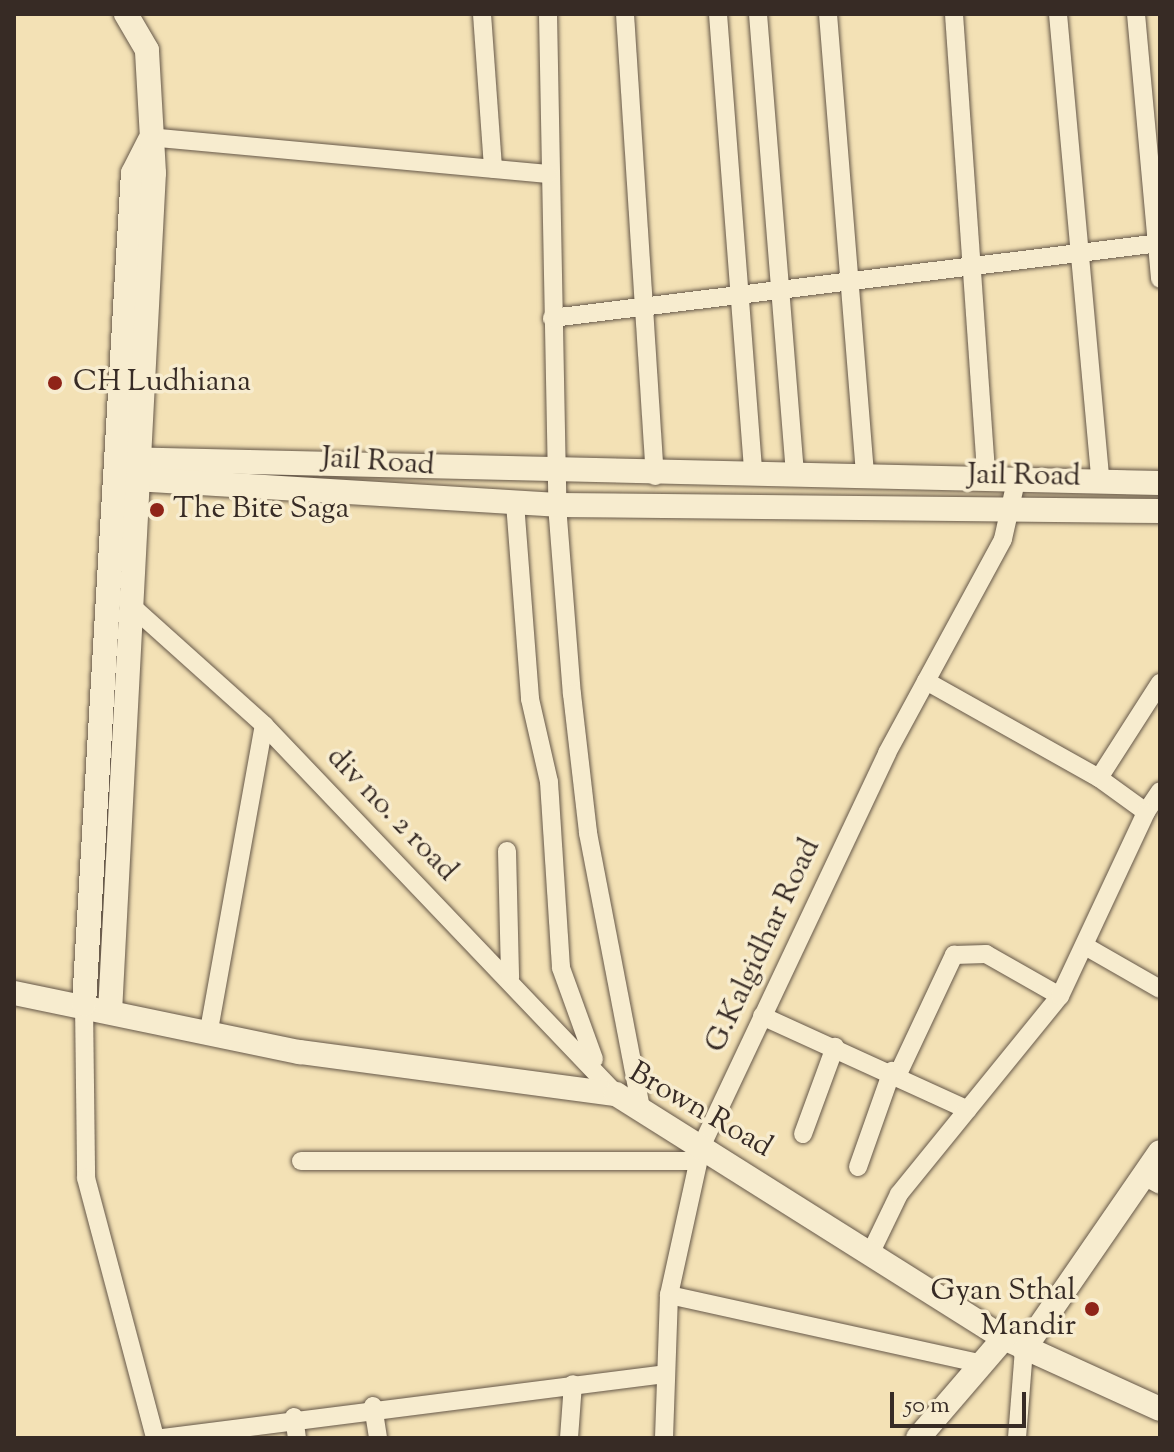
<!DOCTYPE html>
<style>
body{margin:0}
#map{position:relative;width:1174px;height:1452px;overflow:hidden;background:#f3e1b5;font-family:"Sorts Mill Goudy",serif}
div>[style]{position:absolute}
.roads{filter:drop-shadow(0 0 2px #665849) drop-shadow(0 0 2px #665849)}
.street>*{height:18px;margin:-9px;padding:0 9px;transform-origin:9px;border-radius:9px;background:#f7eccf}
.secondary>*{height:24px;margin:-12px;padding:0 12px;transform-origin:12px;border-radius:12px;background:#f7eccf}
.dots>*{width:22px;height:22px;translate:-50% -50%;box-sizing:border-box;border:4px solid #f7eccf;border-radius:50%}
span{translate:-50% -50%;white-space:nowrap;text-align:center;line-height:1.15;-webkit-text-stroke:7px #f7eccf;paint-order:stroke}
.poi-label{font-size:30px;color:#372b25}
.left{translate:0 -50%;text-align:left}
.right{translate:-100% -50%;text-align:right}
.street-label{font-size:30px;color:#372b25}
.frame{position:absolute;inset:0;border:16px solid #372b25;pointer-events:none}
.scale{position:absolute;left:890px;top:1392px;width:136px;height:36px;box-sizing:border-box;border:4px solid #372b25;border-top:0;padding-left:10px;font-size:24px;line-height:28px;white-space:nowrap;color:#372b25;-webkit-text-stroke:6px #f7eccf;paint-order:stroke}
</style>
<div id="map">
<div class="roads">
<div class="street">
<div style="left:482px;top:14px;width:155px;rotate:85.9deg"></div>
<div style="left:548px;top:14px;width:491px;rotate:88.9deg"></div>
<div style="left:557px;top:505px;width:190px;rotate:85.5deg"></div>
<div style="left:572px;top:694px;width:140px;rotate:83.4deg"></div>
<div style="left:588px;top:833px;width:281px;rotate:79.1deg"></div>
<div style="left:625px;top:14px;width:463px;rotate:86.3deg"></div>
<div style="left:718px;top:14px;width:460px;rotate:85.6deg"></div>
<div style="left:758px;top:14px;width:461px;rotate:85.4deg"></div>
<div style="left:828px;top:14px;width:462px;rotate:85.4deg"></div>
<div style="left:954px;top:14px;width:462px;rotate:86deg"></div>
<div style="left:1058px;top:14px;width:470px;rotate:84.8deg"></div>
<div style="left:1136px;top:14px;width:266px;rotate:84.8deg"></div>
<div style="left:149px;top:137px;width:400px;rotate:5.3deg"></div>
<div style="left:552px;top:318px;width:613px;rotate:-7.03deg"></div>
<div style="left:515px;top:503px;width:197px;rotate:85.6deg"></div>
<div style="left:530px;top:699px;width:85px;rotate:77.1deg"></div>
<div style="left:549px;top:782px;width:186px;rotate:86.3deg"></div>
<div style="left:561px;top:968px;width:97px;rotate:70.1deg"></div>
<div style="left:126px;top:601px;width:186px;rotate:41.9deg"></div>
<div style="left:264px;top:725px;width:510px;rotate:46.35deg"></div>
<div style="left:926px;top:681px;width:198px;rotate:29.3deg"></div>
<div style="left:1099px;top:778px;width:113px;rotate:-57.3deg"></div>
<div style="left:1099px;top:778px;width:58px;rotate:35.9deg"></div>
<div style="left:1146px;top:812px;width:25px;rotate:-56deg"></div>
<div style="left:507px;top:851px;width:127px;rotate:88.6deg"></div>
<div style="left:1085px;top:946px;width:86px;rotate:29.8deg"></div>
<div style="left:84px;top:1004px;width:174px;rotate:89.3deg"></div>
<div style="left:86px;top:1178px;width:269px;rotate:75.1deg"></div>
<div style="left:762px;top:1016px;width:226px;rotate:24.5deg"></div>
<div style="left:209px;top:1030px;width:310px;rotate:-79.8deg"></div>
<div style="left:898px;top:1074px;width:132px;rotate:-64.8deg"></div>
<div style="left:954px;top:955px;width:32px;rotate:-2deg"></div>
<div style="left:986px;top:954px;width:85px;rotate:29.6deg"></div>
<div style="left:803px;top:1134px;width:93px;rotate:-69.8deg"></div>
<div style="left:301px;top:1161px;width:397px"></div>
<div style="left:858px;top:1167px;width:102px;rotate:-70.5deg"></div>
<div style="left:1144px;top:1176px;width:18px;rotate:29deg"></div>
<div style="left:871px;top:1252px;width:64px;rotate:-64.2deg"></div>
<div style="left:899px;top:1194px;width:255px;rotate:-50.9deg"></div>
<div style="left:1060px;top:996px;width:203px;rotate:-64.9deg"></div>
<div style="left:669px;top:1295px;width:321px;rotate:12.4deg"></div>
<div style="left:373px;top:1406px;width:32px;rotate:81deg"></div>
<div style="left:294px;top:1417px;width:21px;rotate:82deg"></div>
<div style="left:163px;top:1438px;width:507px;rotate:-7.25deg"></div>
<div style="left:569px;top:1438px;width:54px;rotate:-85.8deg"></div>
<div style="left:664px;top:1438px;width:143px;rotate:-88deg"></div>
<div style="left:669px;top:1295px;width:154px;rotate:-77.6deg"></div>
<div style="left:702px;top:1145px;width:433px;rotate:-64.7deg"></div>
<div style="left:887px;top:753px;width:243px;rotate:-61.5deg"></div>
<div style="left:1003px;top:539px;width:64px;rotate:-77.3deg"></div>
<div style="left:1017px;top:1438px;width:89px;rotate:-85.5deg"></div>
</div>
<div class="secondary">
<div style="left:119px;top:459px;width:1041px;rotate:1.32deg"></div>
<div style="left:118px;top:478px;width:440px;rotate:3.5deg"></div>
<div style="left:557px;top:505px;width:603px;rotate:0.57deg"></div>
<div style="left:14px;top:993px;width:292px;rotate:11.7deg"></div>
<div style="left:300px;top:1052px;width:319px;rotate:7.6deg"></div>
<div style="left:616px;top:1094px;width:458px;rotate:32.2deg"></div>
<div style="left:1004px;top:1338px;width:171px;rotate:24.5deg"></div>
<div style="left:84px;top:1004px;width:832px;rotate:-86.63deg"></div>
<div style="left:133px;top:173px;width:36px;rotate:-63deg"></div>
<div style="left:110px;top:1012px;width:840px;rotate:-87deg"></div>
<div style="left:154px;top:173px;width:123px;rotate:-93.3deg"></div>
<div style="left:147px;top:50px;width:42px;rotate:-120.3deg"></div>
<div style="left:1024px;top:1349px;width:239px;rotate:-55.4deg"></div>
<div style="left:918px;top:1438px;width:132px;rotate:-49.3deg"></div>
</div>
</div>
<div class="dots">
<div style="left:55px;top:383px;background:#8f2418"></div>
<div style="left:157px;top:510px;background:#8f2418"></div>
<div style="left:1092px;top:1309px;background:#8f2418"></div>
</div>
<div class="poi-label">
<span class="left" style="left:73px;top:383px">CH Ludhiana</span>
<span class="left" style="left:173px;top:510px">The Bite Saga</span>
<span class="right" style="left:1076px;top:1309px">Gyan Sthal<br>Mandir</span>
</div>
<div class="street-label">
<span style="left:378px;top:463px;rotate:4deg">Jail Road</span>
<span style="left:1024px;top:477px;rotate:1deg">Jail Road</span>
<span style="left:391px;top:815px;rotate:46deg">div no. 2 road</span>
<span style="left:764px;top:946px;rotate:-65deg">G.Kalgidhar Road</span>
<span style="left:700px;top:1111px;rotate:30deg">Brown Road</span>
</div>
<div class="frame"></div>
<div class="scale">50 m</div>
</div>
